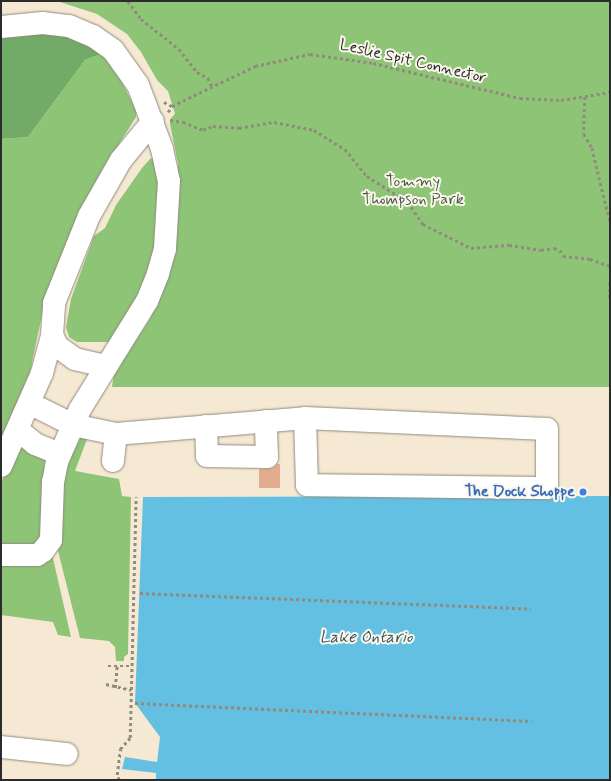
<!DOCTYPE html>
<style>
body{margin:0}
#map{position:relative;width:611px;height:781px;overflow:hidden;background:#f5e9d3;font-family:Mynerve,sans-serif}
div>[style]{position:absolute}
.green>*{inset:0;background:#8ec476}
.forest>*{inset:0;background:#72aa67}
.water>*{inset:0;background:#64c0e2}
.building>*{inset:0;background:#e2ad8d}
.path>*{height:2.5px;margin-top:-1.25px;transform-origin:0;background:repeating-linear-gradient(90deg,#908a7f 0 3px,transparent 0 6px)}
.roads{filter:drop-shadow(0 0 1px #908a7f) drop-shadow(0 0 1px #908a7f)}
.minor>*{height:22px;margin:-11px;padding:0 11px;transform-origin:11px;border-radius:11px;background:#fff}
.dots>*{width:11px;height:11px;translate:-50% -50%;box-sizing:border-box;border:2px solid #fbf7ec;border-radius:50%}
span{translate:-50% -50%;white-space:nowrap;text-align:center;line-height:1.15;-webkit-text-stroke:4px #fbf7ec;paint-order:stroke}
.street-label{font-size:16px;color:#2b2b2b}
.park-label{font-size:16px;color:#495942}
.shop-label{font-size:16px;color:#366cbe;font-weight:700}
.right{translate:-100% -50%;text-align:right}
.water-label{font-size:17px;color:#3c5862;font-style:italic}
.frame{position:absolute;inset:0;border:2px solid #2b2b2b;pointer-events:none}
</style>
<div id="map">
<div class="green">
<div style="clip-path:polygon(57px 1px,610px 1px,610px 387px,112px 387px,114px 373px,150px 319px,167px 278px,178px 218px,178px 164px,170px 124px,171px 118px,175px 114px,168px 91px,157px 80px,141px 52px,127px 34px,97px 14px)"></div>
<div style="clip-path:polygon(101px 54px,114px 66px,136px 110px,136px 117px,106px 165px,44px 305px,29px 377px,1px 449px,1px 139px,28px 137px,85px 60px)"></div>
<div style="clip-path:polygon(156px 157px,160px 185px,154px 253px,144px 287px,111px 342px,77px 342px,69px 337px,66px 327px,71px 299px,94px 236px,105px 228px,116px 205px,142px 168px,150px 159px)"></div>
<div style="clip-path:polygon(84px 437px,87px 439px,75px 471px,119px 479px,122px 496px,131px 497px,128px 654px,124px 657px,124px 661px,116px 661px,115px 647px,109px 641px,80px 638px,57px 547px,64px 473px,80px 438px)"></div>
<div style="clip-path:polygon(22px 440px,45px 456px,40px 545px,1px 546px,1px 483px)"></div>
<div style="clip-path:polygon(52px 554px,71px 637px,58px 635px,53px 622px,1px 615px,1px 562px)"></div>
</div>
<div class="forest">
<div style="clip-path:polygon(16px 32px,61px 34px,84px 41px,101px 54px,85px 60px,28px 137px,1px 139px,1px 36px)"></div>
</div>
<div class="water">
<div style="clip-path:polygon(610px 496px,610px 780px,156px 780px,156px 773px,122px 769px,125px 757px,157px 762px,160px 737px,135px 703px,143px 497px)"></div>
</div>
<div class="building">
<div style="clip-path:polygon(277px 464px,280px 464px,280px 488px,259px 488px,259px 469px,273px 468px)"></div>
</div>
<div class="path">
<div style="left:128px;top:1px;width:22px;rotate:54deg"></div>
<div style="left:141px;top:19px;width:48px;rotate:38.3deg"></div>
<div style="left:179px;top:49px;width:29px;rotate:52deg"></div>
<div style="left:197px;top:72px;width:13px;rotate:29deg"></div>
<div style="left:208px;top:78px;width:9px;rotate:63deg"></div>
<div style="left:585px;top:97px;width:37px;rotate:92deg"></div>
<div style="left:584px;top:134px;width:16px;rotate:60deg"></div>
<div style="left:592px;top:148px;width:76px;rotate:76.3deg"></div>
<div style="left:164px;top:102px;width:9px;rotate:27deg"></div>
<div style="left:168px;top:112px;width:7px;rotate:-56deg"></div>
<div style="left:172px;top:106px;width:92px;rotate:-25.7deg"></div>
<div style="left:255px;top:66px;width:56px;rotate:-12.3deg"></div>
<div style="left:310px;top:54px;width:64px;rotate:8.1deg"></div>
<div style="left:373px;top:63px;width:151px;rotate:13.4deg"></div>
<div style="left:520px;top:98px;width:41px;rotate:2.8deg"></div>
<div style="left:561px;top:100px;width:50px;rotate:-9.3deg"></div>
<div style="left:170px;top:120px;width:13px;rotate:9deg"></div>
<div style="left:183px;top:122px;width:22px;rotate:22deg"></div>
<div style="left:203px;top:130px;width:11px;rotate:-22deg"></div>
<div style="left:213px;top:126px;width:26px;rotate:4deg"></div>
<div style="left:239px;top:128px;width:36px;rotate:-10deg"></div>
<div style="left:274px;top:122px;width:41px;rotate:11.3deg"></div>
<div style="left:314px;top:130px;width:36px;rotate:32deg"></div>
<div style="left:345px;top:149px;width:35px;rotate:51deg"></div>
<div style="left:367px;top:176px;width:49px;rotate:32.4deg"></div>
<div style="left:408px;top:202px;width:27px;rotate:56deg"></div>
<div style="left:423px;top:224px;width:54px;rotate:26.6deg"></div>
<div style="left:471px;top:248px;width:38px;rotate:-5deg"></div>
<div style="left:509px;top:245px;width:32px;rotate:9deg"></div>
<div style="left:541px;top:250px;width:13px;rotate:-9deg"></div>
<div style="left:554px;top:248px;width:6px;rotate:18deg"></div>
<div style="left:560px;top:250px;width:7px;rotate:63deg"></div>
<div style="left:563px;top:256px;width:27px;rotate:6deg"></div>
<div style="left:590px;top:259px;width:21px;rotate:19deg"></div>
<div style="left:610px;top:283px;width:16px;rotate:90deg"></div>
<div style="left:140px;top:593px;width:391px;rotate:2.3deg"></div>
<div style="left:108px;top:666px;width:24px"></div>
<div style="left:106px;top:684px;width:26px;rotate:13deg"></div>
<div style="left:115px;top:688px;width:22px;rotate:-85deg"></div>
<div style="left:135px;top:703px;width:397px;rotate:2.6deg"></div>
<div style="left:119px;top:780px;width:5px;rotate:-112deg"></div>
<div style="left:117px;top:775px;width:26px;rotate:-83deg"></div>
<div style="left:120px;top:749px;width:15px;rotate:-48deg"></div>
<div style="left:130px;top:738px;width:241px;rotate:-88.6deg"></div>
</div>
<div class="roads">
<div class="minor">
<div style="left:1px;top:27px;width:42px;rotate:-5.4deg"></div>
<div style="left:43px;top:23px;width:26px;rotate:7deg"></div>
<div style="left:69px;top:26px;width:26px;rotate:23deg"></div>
<div style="left:93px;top:36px;width:24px;rotate:35deg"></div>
<div style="left:113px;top:50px;width:43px;rotate:54.5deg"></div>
<div style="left:138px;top:85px;width:68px;rotate:69.4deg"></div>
<div style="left:162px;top:149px;width:33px;rotate:78deg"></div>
<div style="left:169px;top:181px;width:68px;rotate:93.4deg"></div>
<div style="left:165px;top:249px;width:26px;rotate:106deg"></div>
<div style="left:158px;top:274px;width:29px;rotate:112deg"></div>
<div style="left:147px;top:301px;width:127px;rotate:121.8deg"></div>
<div style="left:80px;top:409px;width:58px;rotate:113.5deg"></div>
<div style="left:57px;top:462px;width:20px;rotate:101deg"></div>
<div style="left:53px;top:482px;width:58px;rotate:92deg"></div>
<div style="left:51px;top:540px;width:14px;rotate:126deg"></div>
<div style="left:43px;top:551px;width:7px;rotate:146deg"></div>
<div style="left:37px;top:555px;width:36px;rotate:180deg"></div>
<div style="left:105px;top:366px;width:31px;rotate:-167deg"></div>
<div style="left:75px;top:359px;width:22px;rotate:-144deg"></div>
<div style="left:57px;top:346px;width:12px;rotate:-114deg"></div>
<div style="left:52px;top:335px;width:32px;rotate:-86deg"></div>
<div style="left:54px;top:303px;width:94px;rotate:-68.1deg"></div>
<div style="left:89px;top:216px;width:64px;rotate:-60.3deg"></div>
<div style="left:121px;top:160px;width:50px;rotate:-50.6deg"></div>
<div style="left:29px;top:403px;width:49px;rotate:26.6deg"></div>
<div style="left:73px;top:425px;width:44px;rotate:11.8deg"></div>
<div style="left:116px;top:434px;width:190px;rotate:-4.8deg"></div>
<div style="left:305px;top:418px;width:242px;rotate:2.6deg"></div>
<div style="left:547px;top:429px;width:59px;rotate:90deg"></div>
<div style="left:547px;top:488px;width:240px;rotate:-179.3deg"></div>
<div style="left:307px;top:485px;width:67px;rotate:-91.7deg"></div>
<div style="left:206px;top:426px;width:30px;rotate:88deg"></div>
<div style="left:207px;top:456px;width:60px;rotate:1deg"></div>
<div style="left:267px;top:457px;width:36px;rotate:-92deg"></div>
<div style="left:18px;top:430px;width:22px;rotate:39deg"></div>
<div style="left:35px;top:444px;width:27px;rotate:22deg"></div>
<div style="left:113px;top:461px;width:27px;rotate:-84deg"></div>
<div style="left:1px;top:466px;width:102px;rotate:-66.2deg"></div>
<div style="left:42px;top:373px;width:39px;rotate:-75deg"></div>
<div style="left:1px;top:747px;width:66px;rotate:6.1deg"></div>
</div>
</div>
<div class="dots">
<div style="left:583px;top:492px;background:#3f7fe0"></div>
</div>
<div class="street-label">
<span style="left:413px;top:62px;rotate:13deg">Leslie Spit Connector</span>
</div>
<div class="park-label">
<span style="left:413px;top:191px">Tommy<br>Thompson Park</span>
</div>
<div class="shop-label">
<span class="right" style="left:575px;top:492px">The Dock Shoppe</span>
</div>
<div class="water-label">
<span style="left:366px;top:638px">Lake Ontario</span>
</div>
<div class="frame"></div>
</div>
